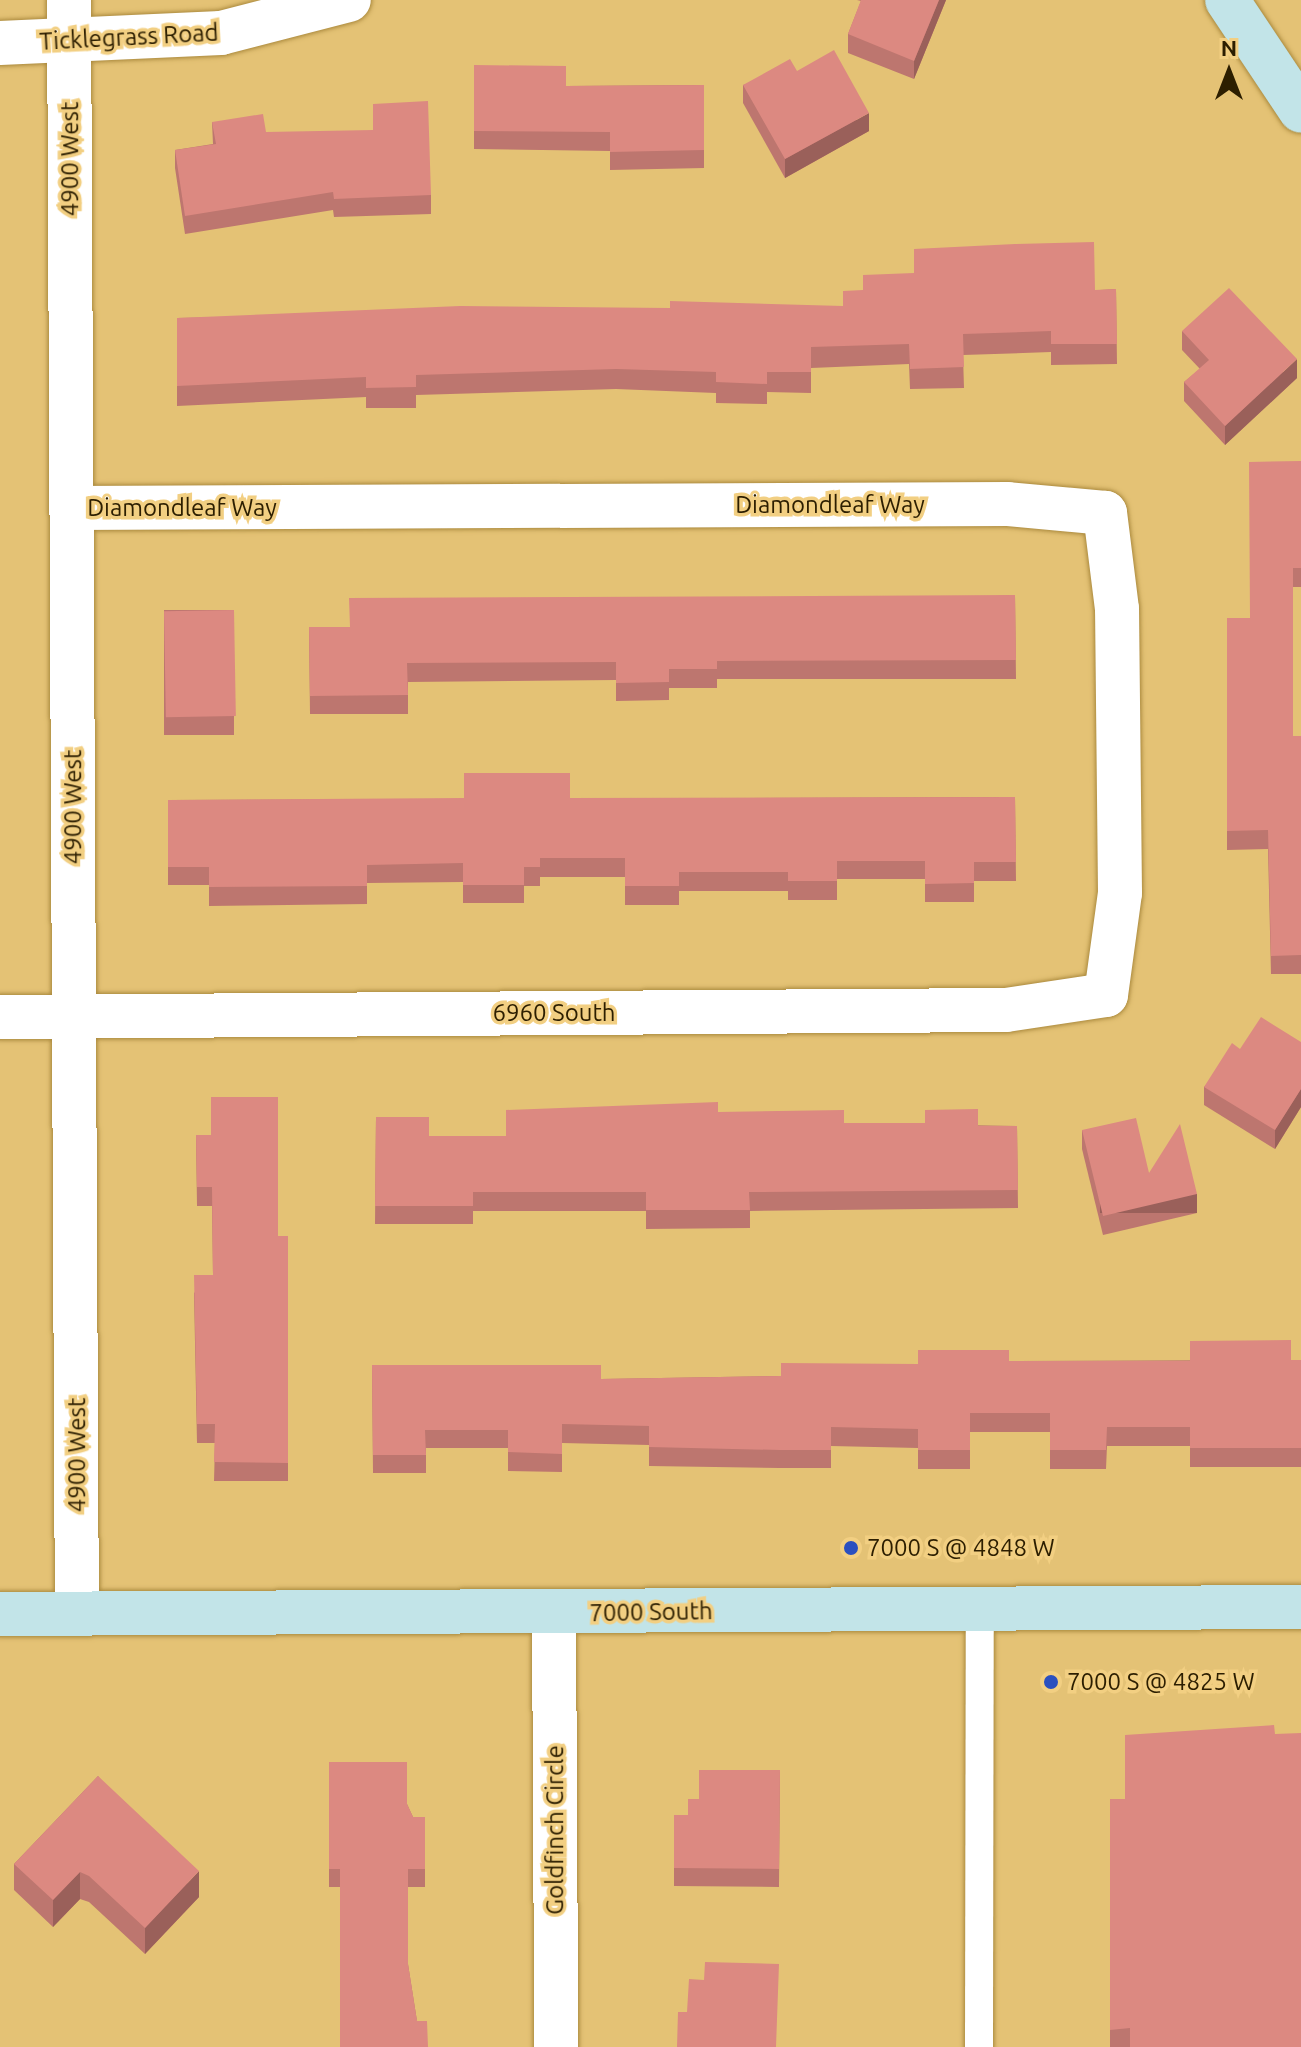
<!DOCTYPE html>
<style>
body{margin:0}
#map{position:relative;width:1301px;height:2047px;overflow:hidden;background:#e4c275;font-family:Ubuntu,sans-serif}
div>[style]{position:absolute}
.roads{filter:drop-shadow(0 0 2px #ab8a3e) drop-shadow(0 0 2px #ab8a3e)}
.lane>*{height:28px;margin:-14px;padding:0 14px;transform-origin:14px;border-radius:14px;background:#fff}
.street>*{height:44px;margin:-22px;padding:0 22px;transform-origin:22px;border-radius:22px;background:#fff}
.secondary>*{height:44px;margin:-22px;padding:0 22px;transform-origin:22px;border-radius:22px;background:#c2e4e8}
.wall>*{inset:0;background:#bd766f;transform-origin:0 0}
.shaded-wall>*{inset:0;background:#9a605a;transform-origin:0 0}
.building>*{inset:0;background:#dc8981;transform-origin:0 0}
.dots>*{width:22px;height:22px;translate:-50% -50%;box-sizing:border-box;border:4px solid #f2cf82;border-radius:50%}
span{translate:-50% -50%;white-space:nowrap;text-align:center;line-height:1.15;-webkit-text-stroke:7px #f2cf82;paint-order:stroke}
.street-label{font-size:24px;color:#2c1e00}
.poi-label{font-size:24px;color:#2c1e00}
.left{translate:0 -50%;text-align:left}
.north{position:absolute;left:1189px;top:32px;width:80px;height:80px;-webkit-text-stroke:6px #f2cf82;paint-order:stroke;rotate:0deg;font-size:22px;font-weight:700;line-height:32px;text-align:center;color:#2c1e00}
.north::after{content:'';display:block;margin:auto;width:28px;height:36px;background:#2c1e00;clip-path:polygon(50% 0,100% 100%,50% 72%,0 100%)}
</style>
<div id="map">
<div class="roads">
<div class="lane">
<div style="left:979px;top:2047px;width:439px;rotate:-89.9deg"></div>
</div>
<div class="street">
<div style="left:69px;top:0;width:1613px;rotate:89.72deg"></div>
<div style="left:0;top:43px;width:221px;rotate:-2.6deg"></div>
<div style="left:221px;top:33px;width:132px;rotate:-14.5deg"></div>
<div style="left:0;top:1017px;width:1006px;rotate:-0.4deg"></div>
<div style="left:1006px;top:1010px;width:101px;rotate:-8.5deg"></div>
<div style="left:1106px;top:995px;width:103px;rotate:-82.2deg"></div>
<div style="left:1120px;top:893px;width:284px;rotate:-90.6deg"></div>
<div style="left:1117px;top:609px;width:97px;rotate:-97.1deg"></div>
<div style="left:1105px;top:513px;width:97px;rotate:-174.7deg"></div>
<div style="left:1008px;top:504px;width:936px;rotate:179.76deg"></div>
<div style="left:554px;top:1613px;width:434px;rotate:89.7deg"></div>
</div>
<div class="secondary">
<div style="left:1227px;top:0;width:133px;rotate:56.3deg"></div>
<div style="left:0;top:1614px;width:1301px;rotate:-0.31deg"></div>
</div>
</div>
<div class="wall">
<div style="clip-path:polygon(857px 0,946px 0,914px 79px,848px 53px,848px 34px,861px 1px)"></div>
<div style="clip-path:polygon(474px 65px,566px 86px,704px 85px,704px 168px,610px 170px,610px 151px,474px 149px)"></div>
<div style="clip-path:polygon(797px 71px,869px 131px,785px 178px,743px 103px,743px 85px)"></div>
<div style="clip-path:polygon(212px 122px,266px 132px,431px 195px,431px 214px,334px 217px,333px 210px,185px 234px,175px 168px,175px 150px,213px 144px)"></div>
<div style="clip-path:polygon(1116px 289px,1117px 364px,1051px 365px,1051px 352px,963px 355px,964px 388px,910px 389px,909px 364px,811px 368px,811px 393px,767px 392px,767px 404px,716px 403px,716px 393px,616px 389px,416px 395px,416px 408px,366px 408px,366px 397px,177px 406px,177px 318px,670px 308px,843px 306px)"></div>
<div style="clip-path:polygon(1182px 331px,1297px 378px,1225px 445px,1184px 401px,1184px 382px,1200px 369px,1182px 350px)"></div>
<div style="clip-path:polygon(1301px 461px,1301px 587px,1293px 587px,1293px 736px,1301px 736px,1301px 974px,1271px 974px,1268px 849px,1227px 850px,1227px 618px,1250px 618px)"></div>
<div style="clip-path:polygon(1015px 595px,1016px 679px,717px 679px,717px 688px,669px 688px,669px 700px,616px 701px,616px 680px,408px 682px,408px 714px,310px 714px,309px 627px,350px 627px)"></div>
<div style="left:234px;top:610px;width:125px;height:70px;rotate:90deg"></div>
<div style="clip-path:polygon(1015px 797px,1016px 881px,974px 881px,974px 902px,925px 902px,925px 879px,837px 879px,837px 900px,788px 900px,788px 891px,679px 891px,679px 905px,625px 905px,625px 877px,540px 877px,540px 886px,524px 886px,524px 903px,463px 903px,463px 882px,367px 883px,367px 904px,209px 906px,209px 885px,168px 885px,168px 800px)"></div>
<div style="clip-path:polygon(1301px 1042px,1301px 1107px,1275px 1149px,1204px 1105px,1204px 1087px,1240px 1049px)"></div>
<div style="clip-path:polygon(718px 1112px,844px 1123px,1017px 1126px,1018px 1208px,750px 1211px,750px 1228px,646px 1229px,646px 1211px,473px 1211px,473px 1224px,375px 1224px,376px 1117px,429px 1136px,506px 1136px)"></div>
<div style="clip-path:polygon(1082px 1130px,1149px 1173px,1197px 1213px,1103px 1235px,1082px 1149px)"></div>
<div style="clip-path:polygon(196px 1135px,278px 1236px,288px 1236px,288px 1481px,214px 1481px,215px 1443px,197px 1443px,194px 1293px,213px 1275px,212px 1206px,197px 1206px)"></div>
<div style="clip-path:polygon(1301px 1360px,1301px 1467px,1190px 1467px,1190px 1446px,1107px 1446px,1106px 1469px,1050px 1469px,1050px 1432px,970px 1432px,970px 1469px,918px 1469px,918px 1448px,831px 1446px,831px 1468px,780px 1468px,649px 1466px,649px 1445px,562px 1443px,562px 1472px,508px 1471px,508px 1448px,426px 1448px,426px 1473px,373px 1473px,372px 1365px,601px 1379px,781px 1376px,918px 1364px,1009px 1361px)"></div>
<div style="clip-path:polygon(1275px 1734px,1301px 2047px,1110px 2047px,1110px 2030px,1125px 1799px)"></div>
<div style="clip-path:polygon(329px 1762px,407px 1804px,413px 1817px,425px 1817px,425px 1887px,408px 1887px,408px 1964px,417px 2021px,340px 1887px,329px 1887px)"></div>
<div style="clip-path:polygon(780px 1770px,779px 1887px,674px 1886px,674px 1815px,688px 1815px,699px 1799px)"></div>
<div style="clip-path:polygon(98px 1776px,199px 1897px,145px 1954px,89px 1902px,80px 1899px,53px 1927px,14px 1890px,14px 1864px)"></div>
</div>
<div class="shaded-wall">
<div style="clip-path:polygon(939px 0,946px 0,914px 79px,914px 61px)"></div>
<div style="clip-path:polygon(869px 113px,869px 131px,785px 178px,785px 159px)"></div>
<div style="clip-path:polygon(1297px 359px,1297px 378px,1225px 445px,1225px 426px)"></div>
<div style="clip-path:polygon(1301px 1089px,1301px 1107px,1275px 1149px,1275px 1130px)"></div>
<div style="left:1197px;top:1194px;width:19px;height:97px;rotate:90deg"></div>
<div style="clip-path:polygon(199px 1871px,199px 1897px,145px 1954px,145px 1928px)"></div>
<div style="clip-path:polygon(80px 1872px,80px 1899px,53px 1927px,53px 1900px)"></div>
</div>
<div class="building">
<div style="clip-path:polygon(861px 0,939px 0,914px 61px,848px 34px)"></div>
<div style="clip-path:polygon(834px 50px,869px 113px,785px 159px,743px 85px,790px 59px,797px 71px)"></div>
<div style="clip-path:polygon(474px 65px,566px 66px,566px 86px,704px 85px,704px 150px,610px 152px,610px 132px,474px 131px)"></div>
<div style="clip-path:polygon(428px 101px,431px 195px,334px 199px,333px 192px,185px 216px,175px 150px,216px 144px,212px 122px,263px 114px,266px 132px,373px 130px,373px 104px)"></div>
<div style="clip-path:polygon(1094px 242px,1095px 290px,1116px 289px,1117px 344px,1051px 344px,1051px 331px,963px 334px,964px 367px,910px 369px,909px 344px,811px 347px,811px 372px,767px 372px,767px 384px,716px 382px,716px 372px,616px 369px,416px 375px,416px 387px,366px 388px,366px 377px,177px 386px,177px 318px,460px 306px,670px 308px,670px 301px,843px 306px,843px 291px,863px 290px,863px 275px,914px 273px,914px 249px,1015px 244px)"></div>
<div style="clip-path:polygon(1229px 288px,1297px 359px,1225px 426px,1184px 382px,1209px 360px,1182px 331px)"></div>
<div style="clip-path:polygon(1301px 461px,1301px 568px,1293px 568px,1293px 736px,1301px 736px,1301px 955px,1271px 956px,1268px 830px,1227px 831px,1227px 618px,1250px 618px,1249px 462px)"></div>
<div style="clip-path:polygon(1015px 595px,1016px 660px,717px 661px,717px 669px,669px 669px,669px 682px,616px 683px,616px 662px,407px 663px,408px 695px,310px 696px,309px 627px,350px 627px,349px 598px)"></div>
<div style="left:234px;top:610px;width:106px;height:70px;rotate:89deg"></div>
<div style="clip-path:polygon(464px 773px,570px 773px,570px 798px,1015px 797px,1016px 862px,974px 862px,974px 883px,925px 884px,925px 861px,837px 861px,837px 881px,788px 881px,788px 872px,679px 872px,679px 886px,625px 886px,625px 858px,540px 858px,540px 867px,524px 867px,524px 885px,463px 885px,463px 863px,367px 865px,367px 886px,209px 887px,209px 867px,168px 867px,168px 800px,464px 798px)"></div>
<div style="clip-path:polygon(1261px 1017px,1301px 1042px,1301px 1089px,1275px 1130px,1204px 1087px,1232px 1043px,1240px 1049px)"></div>
<div style="clip-path:polygon(211px 1097px,278px 1097px,278px 1236px,288px 1236px,288px 1463px,214px 1462px,215px 1424px,197px 1424px,194px 1275px,213px 1275px,212px 1187px,197px 1187px,196px 1135px,211px 1135px)"></div>
<div style="clip-path:polygon(718px 1102px,718px 1112px,844px 1110px,844px 1123px,925px 1123px,925px 1110px,978px 1109px,978px 1126px,1017px 1126px,1018px 1190px,749px 1192px,750px 1210px,646px 1210px,646px 1192px,473px 1192px,473px 1206px,375px 1206px,376px 1117px,429px 1117px,429px 1136px,506px 1136px,506px 1110px)"></div>
<div style="clip-path:polygon(1136px 1118px,1149px 1173px,1180px 1124px,1197px 1194px,1103px 1216px,1082px 1130px)"></div>
<div style="clip-path:polygon(1291px 1340px,1291px 1360px,1301px 1360px,1301px 1448px,1190px 1448px,1190px 1427px,1107px 1427px,1106px 1450px,1050px 1450px,1050px 1413px,970px 1413px,970px 1450px,918px 1450px,918px 1429px,831px 1427px,831px 1450px,780px 1450px,649px 1447px,649px 1426px,562px 1424px,562px 1454px,508px 1452px,508px 1430px,425px 1430px,426px 1455px,373px 1455px,372px 1365px,601px 1365px,601px 1379px,781px 1376px,781px 1363px,918px 1364px,918px 1350px,1009px 1350px,1009px 1361px,1190px 1361px,1190px 1341px)"></div>
<div style="clip-path:polygon(1274px 1725px,1275px 1734px,1301px 1733px,1301px 2047px,1130px 2047px,1130px 2028px,1110px 2030px,1110px 1799px,1125px 1799px,1125px 1735px)"></div>
<div style="clip-path:polygon(329px 1762px,407px 1762px,407px 1804px,413px 1817px,425px 1817px,425px 1869px,408px 1869px,408px 1964px,417px 2021px,427px 2021px,428px 2047px,340px 2047px,340px 1869px,329px 1869px)"></div>
<div style="clip-path:polygon(699px 1770px,780px 1770px,779px 1869px,674px 1868px,674px 1815px,688px 1815px,688px 1799px,699px 1799px)"></div>
<div style="clip-path:polygon(98px 1776px,199px 1871px,145px 1928px,89px 1876px,80px 1872px,53px 1900px,14px 1864px)"></div>
<div style="clip-path:polygon(705px 1962px,779px 1964px,776px 2047px,677px 2047px,678px 2012px,687px 2012px,689px 1979px,704px 1980px)"></div>
</div>
<div class="dots">
<div style="left:851px;top:1548px;background:#2b50bf"></div>
<div style="left:1051px;top:1682px;background:#2b50bf"></div>
</div>
<div class="street-label">
<span style="left:129px;top:37px;rotate:-3deg">Ticklegrass Road</span>
<span style="left:70px;top:159px;rotate:-90deg">4900 West</span>
<span style="left:830px;top:505px">Diamondleaf Way</span>
<span style="left:182px;top:508px">Diamondleaf Way</span>
<span style="left:73px;top:807px;rotate:-90deg">4900 West</span>
<span style="left:554px;top:1013px">6960 South</span>
<span style="left:77px;top:1455px;rotate:-90deg">4900 West</span>
<span style="left:651px;top:1612px;rotate:-1deg">7000 South</span>
<span style="left:555px;top:1830px;rotate:-90deg">Goldfinch Circle</span>
</div>
<div class="poi-label">
<span class="left" style="left:867px;top:1548px">7000 S @ 4848 W</span>
<span class="left" style="left:1067px;top:1682px">7000 S @ 4825 W</span>
</div>
<div class="north">N</div>
</div>
